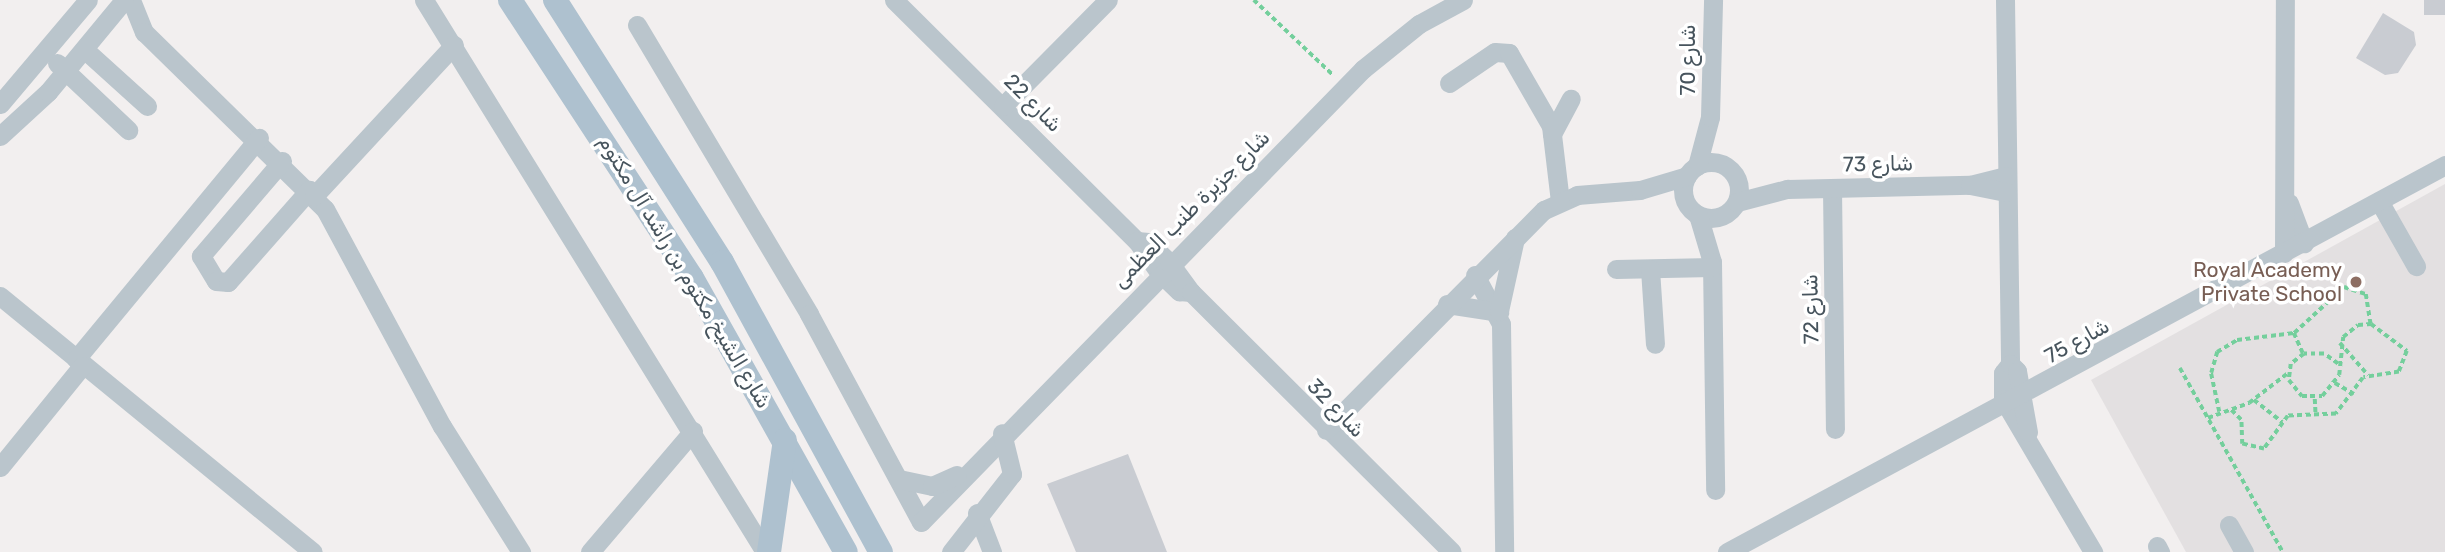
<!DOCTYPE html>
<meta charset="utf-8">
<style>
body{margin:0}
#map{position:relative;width:2445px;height:552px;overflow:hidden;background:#f2efef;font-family:Rubik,"Noto Naskh Arabic",sans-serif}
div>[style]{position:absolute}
.education>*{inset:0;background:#e3e0e1}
.building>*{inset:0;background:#c9ccd2;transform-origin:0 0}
.path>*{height:3.5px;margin-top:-1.75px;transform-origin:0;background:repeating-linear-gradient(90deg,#74cf9c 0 5px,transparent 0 8.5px)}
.minor>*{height:19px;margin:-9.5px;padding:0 9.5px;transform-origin:9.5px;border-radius:9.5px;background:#bac5cc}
.minor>.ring{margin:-9.5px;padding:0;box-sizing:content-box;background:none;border:19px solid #bac5cc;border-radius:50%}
.major>*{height:24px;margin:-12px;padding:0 12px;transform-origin:12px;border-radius:12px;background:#aec1cf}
.dots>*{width:19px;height:19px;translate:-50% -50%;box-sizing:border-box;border:4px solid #fff;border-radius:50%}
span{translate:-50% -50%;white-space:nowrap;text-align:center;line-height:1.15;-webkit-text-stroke:7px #fff;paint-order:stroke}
.street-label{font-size:21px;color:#47545d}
.education-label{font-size:21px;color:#785e54}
.right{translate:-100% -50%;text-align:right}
</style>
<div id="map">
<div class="education">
<div style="clip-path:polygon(2445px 184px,2445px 552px,2186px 552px,2091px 380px)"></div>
</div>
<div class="building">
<div style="left:2424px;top:0;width:21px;height:15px"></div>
<div style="clip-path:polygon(2383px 13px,2414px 32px,2416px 45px,2398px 73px,2385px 75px,2356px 58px)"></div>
<div style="clip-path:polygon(1128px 454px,1167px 552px,1076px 552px,1047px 484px)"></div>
</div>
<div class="path">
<div style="left:1254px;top:0;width:110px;rotate:43.5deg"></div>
<div style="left:2294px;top:333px;width:22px;rotate:66deg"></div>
<div style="left:2340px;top:343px;width:43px;rotate:48.8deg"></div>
<div style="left:2338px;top:364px;width:17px;rotate:-144deg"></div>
<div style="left:2324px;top:354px;width:20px;rotate:180deg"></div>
<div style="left:2304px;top:354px;width:16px;rotate:142deg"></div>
<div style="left:2291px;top:364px;width:16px;rotate:97deg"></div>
<div style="left:2289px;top:380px;width:21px;rotate:51deg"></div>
<div style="left:2302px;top:396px;width:20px"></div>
<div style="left:2322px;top:396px;width:27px;rotate:-51deg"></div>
<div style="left:2339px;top:375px;width:38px;rotate:-84deg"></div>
<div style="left:2343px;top:337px;width:19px;rotate:-39deg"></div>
<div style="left:2358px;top:325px;width:13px;rotate:-4deg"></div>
<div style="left:2180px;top:368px;width:211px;rotate:60.8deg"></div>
<div style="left:2335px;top:383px;width:22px;rotate:30deg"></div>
<div style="left:2315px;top:399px;width:17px;rotate:87deg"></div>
<div style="left:2254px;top:400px;width:36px;rotate:38deg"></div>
<div style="left:2219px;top:412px;width:40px;rotate:-102deg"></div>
<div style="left:2211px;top:373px;width:22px;rotate:-74deg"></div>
<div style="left:2217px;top:352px;width:23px;rotate:-31deg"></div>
<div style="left:2237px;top:340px;width:57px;rotate:-7deg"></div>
<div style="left:2294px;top:333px;width:68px;rotate:-42.6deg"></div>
<div style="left:2344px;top:287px;width:23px;rotate:18deg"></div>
<div style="left:2366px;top:294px;width:30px;rotate:81deg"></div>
<div style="left:2371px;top:324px;width:45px;rotate:36.9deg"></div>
<div style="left:2407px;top:351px;width:22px;rotate:111deg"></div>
<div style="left:2399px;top:372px;width:36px;rotate:171deg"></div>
<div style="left:2363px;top:378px;width:45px;rotate:126.9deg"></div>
<div style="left:2336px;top:414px;width:48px;rotate:177.6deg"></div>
<div style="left:2288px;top:416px;width:41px;rotate:126deg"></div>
<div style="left:2264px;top:449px;width:23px;rotate:-167deg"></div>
<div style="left:2242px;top:444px;width:24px;rotate:-92deg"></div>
<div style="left:2241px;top:420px;width:16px;rotate:-135deg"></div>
<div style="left:2208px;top:418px;width:44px;rotate:-20.1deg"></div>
<div style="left:2249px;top:403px;width:49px;rotate:-37.6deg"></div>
</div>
<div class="minor">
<div style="left:131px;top:0;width:35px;rotate:68deg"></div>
<div style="left:144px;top:32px;width:253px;rotate:44.4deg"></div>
<div style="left:325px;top:209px;width:247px;rotate:61.7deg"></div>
<div style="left:442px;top:426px;width:149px;rotate:57.9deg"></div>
<div style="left:424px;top:0;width:649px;rotate:58.29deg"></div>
<div style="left:894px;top:0;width:342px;rotate:44.8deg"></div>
<div style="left:1137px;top:241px;width:38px;rotate:55deg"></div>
<div style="left:1159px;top:272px;width:28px;rotate:44deg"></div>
<div style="left:1179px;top:291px;width:12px;rotate:5deg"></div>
<div style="left:2005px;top:0;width:364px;rotate:89.2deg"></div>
<div style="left:2010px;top:364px;width:11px;rotate:128deg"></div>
<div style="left:2003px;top:373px;width:26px;rotate:90deg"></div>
<div style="left:2003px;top:399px;width:178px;rotate:59.5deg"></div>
<div style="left:637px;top:25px;width:336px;rotate:59.2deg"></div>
<div style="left:809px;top:314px;width:236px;rotate:61.7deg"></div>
<div style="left:921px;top:522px;width:633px;rotate:-45.7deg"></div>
<div style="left:1363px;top:69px;width:72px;rotate:-38.8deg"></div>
<div style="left:1419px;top:24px;width:50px;rotate:-28.6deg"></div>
<div style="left:84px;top:49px;width:85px;rotate:42.1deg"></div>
<div style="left:57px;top:63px;width:98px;rotate:43.3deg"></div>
<div style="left:1449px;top:83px;width:55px;rotate:-34deg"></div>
<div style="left:1495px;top:52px;width:14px;rotate:4deg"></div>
<div style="left:1509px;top:53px;width:84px;rotate:60.1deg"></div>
<div style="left:1551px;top:126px;width:76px;rotate:83.2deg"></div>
<div style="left:0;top:104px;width:136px;rotate:-49.8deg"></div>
<div style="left:1003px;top:106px;width:149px;rotate:-45.3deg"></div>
<div style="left:1552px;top:134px;width:40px;rotate:-62deg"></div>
<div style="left:0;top:136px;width:65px;rotate:-42.5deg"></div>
<div style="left:48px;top:92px;width:119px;rotate:-50.4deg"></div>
<div style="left:282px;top:161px;width:125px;rotate:130.5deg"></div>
<div style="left:201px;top:256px;width:29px;rotate:59deg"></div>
<div style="left:216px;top:281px;width:12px;rotate:5deg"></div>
<div style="left:228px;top:282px;width:123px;rotate:-48.6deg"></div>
<div class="ring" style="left:1683px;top:162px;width:37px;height:37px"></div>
<div style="left:1697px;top:166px;width:51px;rotate:-75.1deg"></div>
<div style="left:1710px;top:117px;width:117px;rotate:-88.5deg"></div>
<div style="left:1970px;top:185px;width:37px;rotate:-14deg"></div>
<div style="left:1832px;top:188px;width:241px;rotate:89.3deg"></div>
<div style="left:314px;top:196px;width:206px;rotate:-47.2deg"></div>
<div style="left:2379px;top:201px;width:75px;rotate:60.4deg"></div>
<div style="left:1737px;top:202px;width:52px;rotate:-14.6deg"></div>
<div style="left:1787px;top:189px;width:183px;rotate:-1.3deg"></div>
<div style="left:1970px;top:185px;width:37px;rotate:11deg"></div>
<div style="left:2289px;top:203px;width:43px;rotate:69.4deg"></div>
<div style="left:1698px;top:215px;width:49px;rotate:73.4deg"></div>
<div style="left:1712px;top:262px;width:228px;rotate:89.2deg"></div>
<div style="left:1137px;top:241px;width:11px;rotate:5deg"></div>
<div style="left:1148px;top:242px;width:29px;rotate:44deg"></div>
<div style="left:1169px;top:262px;width:37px;rotate:54deg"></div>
<div style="left:1191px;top:292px;width:368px;rotate:44.9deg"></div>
<div style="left:2284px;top:253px;width:253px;rotate:-89.8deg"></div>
<div style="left:1616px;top:269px;width:96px;rotate:-1.2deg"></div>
<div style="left:1650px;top:269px;width:75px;rotate:86.2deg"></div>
<div style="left:1475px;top:275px;width:55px;rotate:62deg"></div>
<div style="left:1501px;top:324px;width:228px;rotate:89.2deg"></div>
<div style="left:0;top:296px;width:404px;rotate:39.3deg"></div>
<div style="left:1447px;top:304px;width:53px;rotate:8.7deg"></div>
<div style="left:1499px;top:311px;width:75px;rotate:-77.6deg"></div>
<div style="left:76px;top:359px;width:287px;rotate:-50.4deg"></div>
<div style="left:2010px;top:364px;width:10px;rotate:45deg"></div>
<div style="left:2017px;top:371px;width:62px;rotate:79.8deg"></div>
<div style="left:1326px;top:430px;width:310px;rotate:-45.3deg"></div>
<div style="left:1544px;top:210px;width:36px;rotate:-24deg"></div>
<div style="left:1577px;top:195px;width:63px;rotate:-4.5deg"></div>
<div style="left:1640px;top:190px;width:49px;rotate:-16.6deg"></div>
<div style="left:0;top:467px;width:130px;rotate:-50.9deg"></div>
<div style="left:899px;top:479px;width:34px;rotate:12deg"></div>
<div style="left:932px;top:486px;width:27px;rotate:-24deg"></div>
<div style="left:977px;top:513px;width:42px;rotate:69deg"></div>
<div style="left:2229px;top:525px;width:31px;rotate:61deg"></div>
<div style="left:2157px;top:546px;width:7px;rotate:63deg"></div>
<div style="left:590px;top:552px;width:159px;rotate:-49.6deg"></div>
<div style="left:951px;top:552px;width:99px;rotate:-52deg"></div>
<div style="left:1012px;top:474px;width:42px;rotate:-103.7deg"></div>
<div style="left:1727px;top:552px;width:816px;rotate:-28.32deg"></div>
</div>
<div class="major">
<div style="left:510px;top:0;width:332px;rotate:56.8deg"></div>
<div style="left:692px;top:278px;width:314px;rotate:60.7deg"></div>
<div style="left:555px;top:0;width:311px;rotate:57.5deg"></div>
<div style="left:722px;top:262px;width:331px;rotate:61.3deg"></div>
<div style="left:769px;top:552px;width:113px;rotate:-81.9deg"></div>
</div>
<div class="dots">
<div style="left:2356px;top:282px;background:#8d6e63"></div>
</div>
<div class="street-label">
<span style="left:1688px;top:60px;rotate:-90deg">شارع 70</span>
<span style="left:1033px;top:103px;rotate:45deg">شارع 22</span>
<span style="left:1878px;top:164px;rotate:-1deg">شارع 73</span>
<span style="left:1191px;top:209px;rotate:-45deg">شارع جزيرة طنب العظمى</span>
<span style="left:685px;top:272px;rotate:59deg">شارع الشيخ مكتوم بن راشد آل مكتوم</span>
<span style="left:1811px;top:309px;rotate:-91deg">شارع 72</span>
<span style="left:2077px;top:341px;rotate:-29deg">شارع 75</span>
<span style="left:1336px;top:408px;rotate:46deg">شارع 32</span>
</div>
<div class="education-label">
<span class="right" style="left:2342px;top:282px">Royal Academy<br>Private School</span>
</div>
</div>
